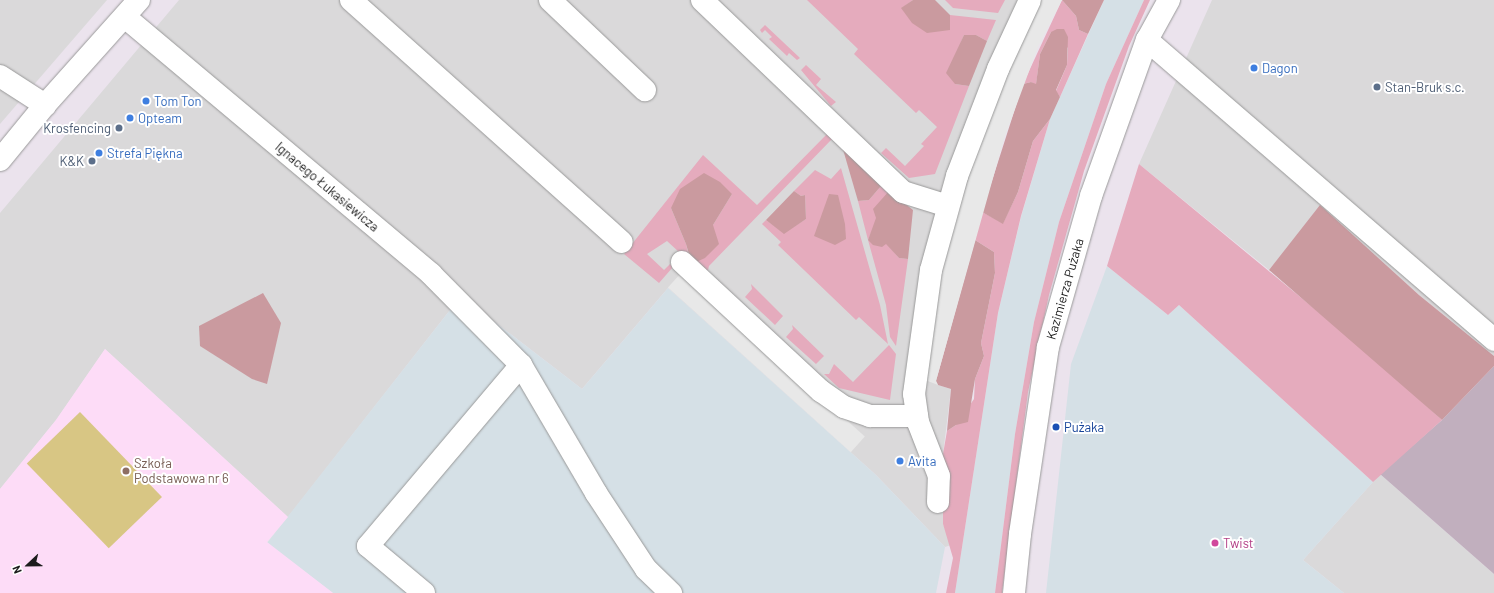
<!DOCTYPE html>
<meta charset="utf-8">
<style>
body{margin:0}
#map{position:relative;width:1494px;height:593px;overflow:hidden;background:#ebe3ed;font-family:Barlow,sans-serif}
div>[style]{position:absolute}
.residential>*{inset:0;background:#dad9da}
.industrial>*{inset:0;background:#d5e0e6}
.education>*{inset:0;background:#fddcf7}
.construction>*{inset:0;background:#c1afbe}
.grass>*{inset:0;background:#e5abbd}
.forest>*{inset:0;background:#ca9a9f}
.pitch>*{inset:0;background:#d8c684;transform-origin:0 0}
.parking>*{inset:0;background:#e8e8e8;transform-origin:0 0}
.roads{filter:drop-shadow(0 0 1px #999) drop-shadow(0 0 1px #999)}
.minor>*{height:22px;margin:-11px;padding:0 11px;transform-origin:11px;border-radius:11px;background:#fff}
.dots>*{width:11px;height:11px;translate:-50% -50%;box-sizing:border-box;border:2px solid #fff;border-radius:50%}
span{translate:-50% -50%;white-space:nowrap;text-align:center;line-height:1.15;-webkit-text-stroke:4px #fff;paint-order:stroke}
.shop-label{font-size:13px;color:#366cbe}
.left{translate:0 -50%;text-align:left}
.service-label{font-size:13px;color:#4e5e75}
.right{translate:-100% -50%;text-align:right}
.street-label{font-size:13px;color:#1c1c1c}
.transit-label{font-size:13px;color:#164399}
.education-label{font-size:13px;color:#785e54}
.hotel-label{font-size:13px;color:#b23c85}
.north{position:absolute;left:8px;top:545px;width:40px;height:40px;-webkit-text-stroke:3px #fff;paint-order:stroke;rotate:248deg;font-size:11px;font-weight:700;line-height:16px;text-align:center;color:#1c1c1c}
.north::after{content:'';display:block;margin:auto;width:14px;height:18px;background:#1c1c1c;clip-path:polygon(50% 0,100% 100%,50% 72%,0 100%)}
</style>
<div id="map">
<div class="residential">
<div style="clip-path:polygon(0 0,107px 0,0 124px)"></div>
<div style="clip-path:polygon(179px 0,1038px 0,958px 213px,933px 307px,938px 385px,951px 389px,943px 454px,943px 524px,951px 545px,945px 547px,876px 475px,668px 288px,582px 389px,461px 296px,288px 517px,105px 349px,56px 420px,0 489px,0 213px)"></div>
<div style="clip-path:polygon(1212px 0,1494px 0,1494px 356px,1419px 295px,1320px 206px,1269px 270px,1139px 164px)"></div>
<div style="clip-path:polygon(1380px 474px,1494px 574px,1494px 593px,1344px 593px,1303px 560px)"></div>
</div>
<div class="industrial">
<div style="clip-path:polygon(1104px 0,1144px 0,1106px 84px,1059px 222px,1034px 322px,1015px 434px,995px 593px,955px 593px,998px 313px,1021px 217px,1050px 119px)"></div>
<div style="clip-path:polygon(1107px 266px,1168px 315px,1179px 305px,1373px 482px,1303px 560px,1344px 593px,1046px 593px,1071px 364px)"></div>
<div style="clip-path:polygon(668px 288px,876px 475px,945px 547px,936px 593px,333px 593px,267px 543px,461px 296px,582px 389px)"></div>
</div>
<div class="education">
<div style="clip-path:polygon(105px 349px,288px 517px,267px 542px,333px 593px,0 593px,0 489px,56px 420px)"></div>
</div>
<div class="construction">
<div style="clip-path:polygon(1494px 366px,1494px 574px,1380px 474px,1442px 420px)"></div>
</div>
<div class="grass">
<div style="clip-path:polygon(807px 0,913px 0,902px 8px,942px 30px,950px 30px,950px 15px,996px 20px,987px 41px,976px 35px,964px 35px,961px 42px,955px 84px,969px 86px,935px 174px,909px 178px,881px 153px,886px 148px,905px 166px,924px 146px,921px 144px,937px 127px,919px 110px,916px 113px,854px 54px,858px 49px)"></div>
<div style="clip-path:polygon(945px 0,1005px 0,998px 13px,953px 8px)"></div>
<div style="clip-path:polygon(1062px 0,1076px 16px,1079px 30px,1088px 34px,1060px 97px,1056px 91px,1067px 65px,1068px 48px,1051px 32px,1040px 54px,1036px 85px,1031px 82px,1023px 84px)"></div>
<div style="clip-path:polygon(1144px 0,1150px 0,1129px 46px,1084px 171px,1049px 295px,1028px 392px,1002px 593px,995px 593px,1015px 434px,1034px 322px,1059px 222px,1106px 84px)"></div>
<div style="clip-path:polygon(765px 25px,800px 58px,797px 60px,789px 53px,787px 56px,769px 39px,772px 37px,765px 30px,762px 33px,760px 30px)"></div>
<div style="clip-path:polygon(806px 65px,821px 79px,816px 85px,836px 102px,831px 106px,801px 70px)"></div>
<div style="clip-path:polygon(1050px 119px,1021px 216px,998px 313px,955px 593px,946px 593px,953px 558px,943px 524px,943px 454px,947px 431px,956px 425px,974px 399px,975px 379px,984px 356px,981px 343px,995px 273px,994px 252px,975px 240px,982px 212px,1003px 223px,1018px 192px,1033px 141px)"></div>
<div style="clip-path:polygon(evenodd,828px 133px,832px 139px,709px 266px,708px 270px,698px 269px,692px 264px,667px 241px,647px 254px,664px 270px,670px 264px,673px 267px,659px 283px,624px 254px,703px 155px,757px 205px,828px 133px,732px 194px,713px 225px,691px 264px,686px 244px,671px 208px,732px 194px)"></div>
<div style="clip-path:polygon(1139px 164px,1368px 353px,1442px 420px,1373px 482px,1179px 305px,1168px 315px,1107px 266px)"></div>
<div style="clip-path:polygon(841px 168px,880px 305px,888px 344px,859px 317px,856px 320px,778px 245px,781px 242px,762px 224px,766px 220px,784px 233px,806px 219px,805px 195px,801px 196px,794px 191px,815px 170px,831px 179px)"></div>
<div style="clip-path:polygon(881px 186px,889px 191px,868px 240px,886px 243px,899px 258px,908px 259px,896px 346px,890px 337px,886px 305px,868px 240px,858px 201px,869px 200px)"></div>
<div style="clip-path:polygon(751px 284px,783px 316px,775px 325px,745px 297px,752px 289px)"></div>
<div style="clip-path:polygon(792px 325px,824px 356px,816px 364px,786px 337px,793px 329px)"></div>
<div style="clip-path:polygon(889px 345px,896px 354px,890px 400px,839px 388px,824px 374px,829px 374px,834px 364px,853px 382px)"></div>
</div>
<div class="forest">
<div style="clip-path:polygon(913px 0,935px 0,950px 15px,950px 30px,927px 33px,912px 23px,901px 8px)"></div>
<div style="clip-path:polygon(1062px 0,1104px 0,1088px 34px,1079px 30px,1076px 16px)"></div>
<div style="clip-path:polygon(1057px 29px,1064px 29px,1068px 37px,1067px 65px,1056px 90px,1060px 97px,1050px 119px,1033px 141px,1018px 192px,1003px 224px,982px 212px,1023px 84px,1031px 82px,1036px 84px,1040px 54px,1051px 32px)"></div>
<div style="clip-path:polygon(964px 35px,976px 35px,987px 41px,969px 86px,955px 84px,946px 73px)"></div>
<div style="clip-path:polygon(842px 146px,881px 186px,869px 200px,858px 201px)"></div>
<div style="clip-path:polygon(704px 173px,720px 182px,732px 194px,713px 225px,719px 244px,705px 258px,692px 264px,686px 244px,671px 208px,680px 189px)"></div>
<div style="clip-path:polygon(794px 191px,801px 196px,805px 195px,806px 219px,784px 234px,766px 220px)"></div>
<div style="clip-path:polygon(889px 191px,913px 210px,908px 259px,899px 258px,886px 244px,882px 247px,873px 245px,868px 240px,876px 218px,873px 209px)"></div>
<div style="clip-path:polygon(829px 194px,838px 195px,845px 224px,846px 239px,835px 245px,814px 236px)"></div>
<div style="clip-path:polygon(1320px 205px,1419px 295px,1494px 356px,1494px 366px,1442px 420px,1269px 270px)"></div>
<div style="clip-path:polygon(975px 240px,994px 252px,995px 273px,981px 343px,984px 356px,975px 379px,968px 422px,956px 425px,947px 431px,951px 389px,938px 385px,936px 381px)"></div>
<div style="clip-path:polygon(263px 293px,281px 323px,267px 384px,252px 379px,200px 346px,199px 326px)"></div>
</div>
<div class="pitch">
<div style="left:80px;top:412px;width:118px;height:74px;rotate:46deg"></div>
</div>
<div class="parking">
<div style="clip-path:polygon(1038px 0,1062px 0,1038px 47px,1004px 139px,936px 381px,938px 385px,920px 378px,933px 307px,958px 213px,979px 145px)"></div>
<div style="left:682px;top:272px;width:246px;height:21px;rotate:42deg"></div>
</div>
<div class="roads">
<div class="minor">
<div style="left:351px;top:0;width:363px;rotate:41.8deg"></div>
<div style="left:550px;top:0;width:131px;rotate:43.5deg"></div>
<div style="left:702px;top:0;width:278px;rotate:43.7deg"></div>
<div style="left:903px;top:192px;width:47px;rotate:17.3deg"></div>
<div style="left:125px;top:17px;width:400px;rotate:40deg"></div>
<div style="left:431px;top:274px;width:128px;rotate:45.3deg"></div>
<div style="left:521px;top:365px;width:148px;rotate:59.6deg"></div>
<div style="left:596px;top:493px;width:91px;rotate:56.7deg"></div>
<div style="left:646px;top:569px;width:35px;rotate:44deg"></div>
<div style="left:1147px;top:40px;width:459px;rotate:40.8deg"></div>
<div style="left:0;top:76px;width:54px;rotate:32.8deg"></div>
<div style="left:0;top:160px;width:71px;rotate:-50.7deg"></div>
<div style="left:45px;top:105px;width:141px;rotate:-48.2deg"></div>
<div style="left:682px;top:262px;width:190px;rotate:42.9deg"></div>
<div style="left:821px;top:391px;width:28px;rotate:35deg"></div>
<div style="left:844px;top:407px;width:28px;rotate:19deg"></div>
<div style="left:870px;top:416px;width:47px"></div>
<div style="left:938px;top:502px;width:26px;rotate:-88deg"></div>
<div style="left:939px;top:476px;width:58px;rotate:-111.3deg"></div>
<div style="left:918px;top:422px;width:28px;rotate:-98deg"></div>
<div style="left:914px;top:394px;width:125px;rotate:-82.2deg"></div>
<div style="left:931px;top:270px;width:98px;rotate:-74.5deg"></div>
<div style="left:957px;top:176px;width:115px;rotate:-69deg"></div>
<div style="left:998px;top:69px;width:76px;rotate:-65.1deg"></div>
<div style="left:424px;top:593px;width:73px;rotate:-140deg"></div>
<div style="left:368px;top:546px;width:237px;rotate:-49.8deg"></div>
<div style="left:1014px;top:593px;width:59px;rotate:-84.2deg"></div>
<div style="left:1020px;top:534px;width:189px;rotate:-81.5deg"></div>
<div style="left:1048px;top:347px;width:157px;rotate:-74.1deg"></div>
<div style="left:1091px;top:196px;width:166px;rotate:-70.3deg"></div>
<div style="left:1147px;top:40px;width:46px;rotate:-61.2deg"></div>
</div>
</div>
<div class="dots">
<div style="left:1254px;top:68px;background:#3f7fe0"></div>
<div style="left:1377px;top:87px;background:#5c6f8a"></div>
<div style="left:146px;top:101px;background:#3f7fe0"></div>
<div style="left:130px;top:118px;background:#3f7fe0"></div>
<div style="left:119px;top:128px;background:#5c6f8a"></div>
<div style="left:99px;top:153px;background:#3f7fe0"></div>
<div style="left:92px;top:161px;background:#5c6f8a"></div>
<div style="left:1056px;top:427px;background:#1a4fb4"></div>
<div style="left:900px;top:461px;background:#3f7fe0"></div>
<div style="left:126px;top:471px;background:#8d6e63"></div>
<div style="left:1215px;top:543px;background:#d1479c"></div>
</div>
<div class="shop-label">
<span class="left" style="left:1262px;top:68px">Dagon</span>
<span class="left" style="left:154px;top:101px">Tom Ton</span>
<span class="left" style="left:138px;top:118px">Opteam</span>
<span class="left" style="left:107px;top:153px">Strefa Piękna</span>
<span class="left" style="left:908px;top:461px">Avita</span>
</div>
<div class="service-label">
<span class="left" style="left:1385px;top:87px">Stan-Bruk s.c.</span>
<span class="right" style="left:111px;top:128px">Krosfencing</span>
<span class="right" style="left:84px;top:161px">K&amp;K</span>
</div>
<div class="street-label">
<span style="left:327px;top:187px;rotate:40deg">Ignacego Łukasiewicza</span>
<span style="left:1065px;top:289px;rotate:-74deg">Kazimierza Pużaka</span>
</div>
<div class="transit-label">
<span class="left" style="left:1064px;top:427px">Pużaka</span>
</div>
<div class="education-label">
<span class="left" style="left:134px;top:471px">Szkoła<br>Podstawowa nr 6</span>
</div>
<div class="hotel-label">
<span class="left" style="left:1223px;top:543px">Twist</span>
</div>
<div class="north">N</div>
</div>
